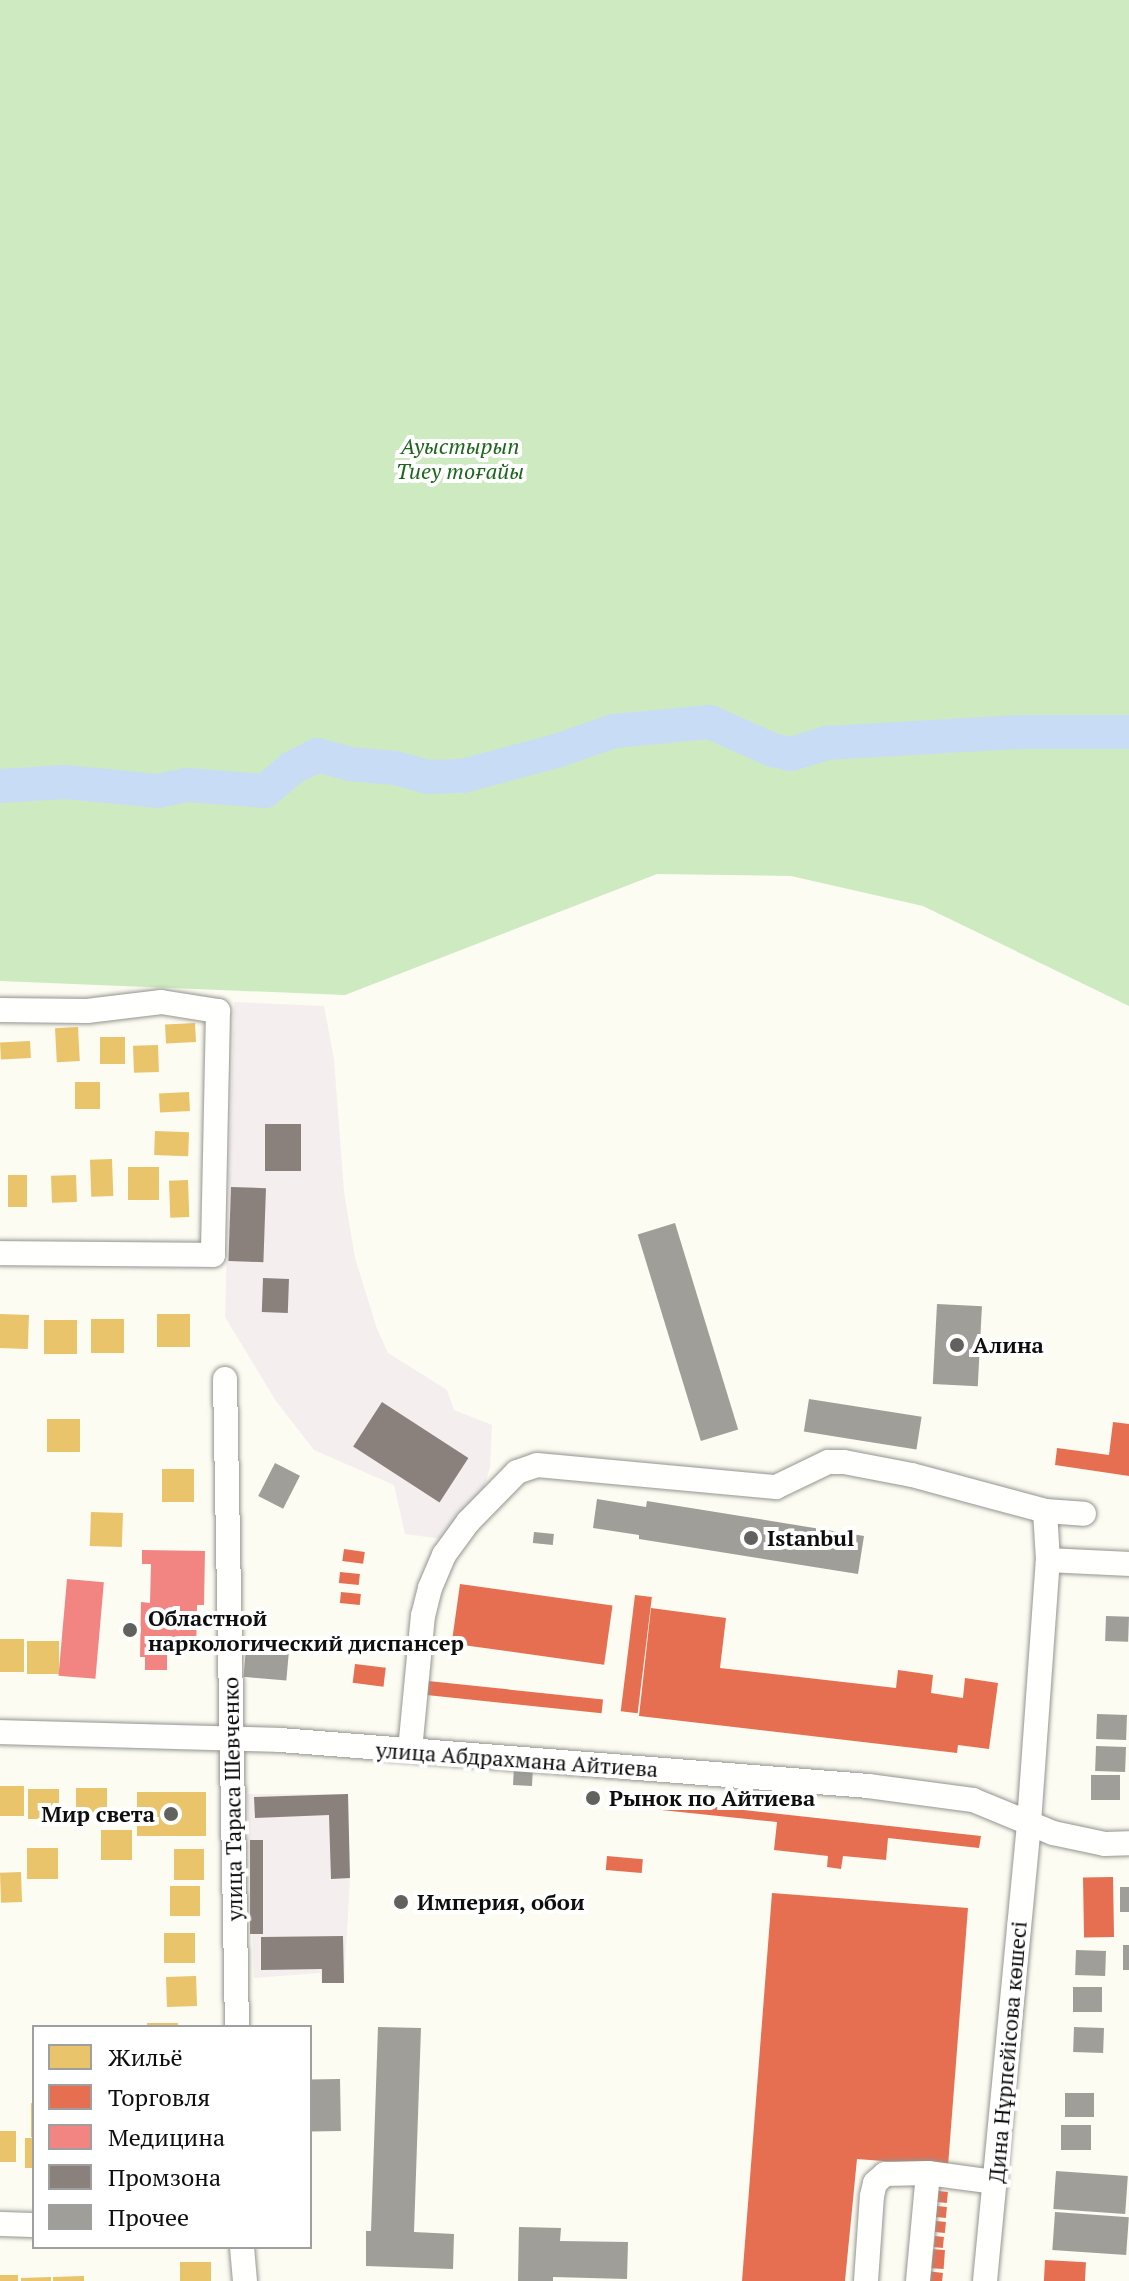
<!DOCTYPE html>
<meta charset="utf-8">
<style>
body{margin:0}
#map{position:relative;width:1129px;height:2281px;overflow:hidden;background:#fcfcf2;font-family:"PT Serif",serif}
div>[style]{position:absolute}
.industrial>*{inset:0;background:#f4eeef}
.forest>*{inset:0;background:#cdeac0}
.homes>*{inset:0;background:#e9c46a;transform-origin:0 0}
.shops>*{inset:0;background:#e76f51;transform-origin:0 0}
.health>*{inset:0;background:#f28482;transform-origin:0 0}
.industry>*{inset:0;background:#8a817c;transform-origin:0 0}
.river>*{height:34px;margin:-17px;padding:0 17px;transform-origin:17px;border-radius:17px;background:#c9dcf6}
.building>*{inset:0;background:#9f9e98;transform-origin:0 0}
.roads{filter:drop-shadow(0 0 2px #959591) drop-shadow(0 0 2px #959591)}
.minor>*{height:24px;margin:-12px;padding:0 12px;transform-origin:12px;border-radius:12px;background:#fffffd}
.dots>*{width:22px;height:22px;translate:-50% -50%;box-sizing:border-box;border:4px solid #fff;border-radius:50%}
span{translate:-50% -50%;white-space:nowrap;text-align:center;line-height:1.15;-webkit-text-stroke:8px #fff;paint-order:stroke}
.park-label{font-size:22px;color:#1d671d;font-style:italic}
.poi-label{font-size:22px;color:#0e0e0e;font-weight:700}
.left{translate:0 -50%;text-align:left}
.right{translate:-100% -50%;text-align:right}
.street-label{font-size:22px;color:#0e0e0e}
.legend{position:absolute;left:32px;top:2025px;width:280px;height:224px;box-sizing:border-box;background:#fff;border:2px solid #9f9f9f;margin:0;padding:10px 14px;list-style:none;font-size:24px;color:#0e0e0e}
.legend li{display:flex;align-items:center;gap:16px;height:40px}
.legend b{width:40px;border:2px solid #9f9f9f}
</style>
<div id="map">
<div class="industrial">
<div style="clip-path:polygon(234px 1002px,324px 1006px,334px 1059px,344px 1192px,355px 1258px,377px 1329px,388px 1353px,447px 1390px,454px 1410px,492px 1425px,490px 1467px,482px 1494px,443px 1539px,405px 1534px,394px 1485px,314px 1450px,276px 1401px,225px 1317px)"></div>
<div style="clip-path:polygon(247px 1794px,348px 1794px,350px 1878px,344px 1983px,322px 1983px,320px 1973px,254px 1978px)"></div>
</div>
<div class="forest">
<div style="clip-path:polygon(0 0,1129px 0,1129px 1006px,923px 906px,791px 876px,657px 874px,345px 995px,0 981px)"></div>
</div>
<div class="homes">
<div style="left:195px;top:1023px;width:19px;height:30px;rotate:87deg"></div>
<div style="left:78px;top:1027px;width:34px;height:23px;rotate:87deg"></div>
<div style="left:100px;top:1037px;width:25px;height:27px"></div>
<div style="left:30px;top:1041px;width:17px;height:30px;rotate:87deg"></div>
<div style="left:158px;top:1045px;width:27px;height:25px;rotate:88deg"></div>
<div style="left:75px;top:1082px;width:25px;height:27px"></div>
<div style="left:189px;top:1092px;width:19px;height:30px;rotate:87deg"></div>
<div style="left:155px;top:1131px;width:34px;height:24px;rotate:2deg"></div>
<div style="left:112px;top:1159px;width:37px;height:22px;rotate:88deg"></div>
<div style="left:128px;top:1167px;width:31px;height:33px"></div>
<div style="left:8px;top:1175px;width:19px;height:32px"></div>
<div style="left:76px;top:1175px;width:27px;height:25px;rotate:88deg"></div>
<div style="left:188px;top:1180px;width:37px;height:19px;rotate:88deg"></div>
<div style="left:0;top:1314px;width:29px;height:34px;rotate:2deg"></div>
<div style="left:157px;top:1314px;width:33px;height:33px"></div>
<div style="left:91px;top:1319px;width:33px;height:34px"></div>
<div style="left:44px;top:1320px;width:33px;height:34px"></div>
<div style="left:47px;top:1419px;width:33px;height:33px"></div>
<div style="left:162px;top:1469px;width:32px;height:33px"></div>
<div style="left:91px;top:1512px;width:32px;height:34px;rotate:2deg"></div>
<div style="left:0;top:1639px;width:24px;height:33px"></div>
<div style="left:27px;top:1641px;width:32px;height:33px"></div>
<div style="left:0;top:1786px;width:24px;height:30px"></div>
<div style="left:76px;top:1788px;width:31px;height:30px"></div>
<div style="left:28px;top:1789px;width:31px;height:30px"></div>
<div style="left:137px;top:1792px;width:69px;height:44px"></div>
<div style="left:132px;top:1830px;width:30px;height:31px;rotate:90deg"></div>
<div style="left:58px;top:1848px;width:31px;height:31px;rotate:90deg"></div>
<div style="left:174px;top:1849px;width:30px;height:31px"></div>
<div style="left:21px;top:1872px;width:30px;height:21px;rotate:88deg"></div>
<div style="left:170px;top:1886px;width:30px;height:30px"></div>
<div style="left:164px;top:1933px;width:31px;height:30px"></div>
<div style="left:196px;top:1976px;width:30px;height:30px;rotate:88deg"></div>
<div style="left:147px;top:2023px;width:31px;height:4px"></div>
<div style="left:31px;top:2103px;width:3px;height:34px"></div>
<div style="left:0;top:2131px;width:16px;height:31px"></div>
<div style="left:25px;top:2138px;width:9px;height:30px"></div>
<div style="left:211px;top:2262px;width:19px;height:31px;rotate:90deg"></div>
<div style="left:0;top:2275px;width:18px;height:6px"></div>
<div style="clip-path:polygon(84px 2276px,84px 2281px,53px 2281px,53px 2277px)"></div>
<div style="clip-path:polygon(51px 2277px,51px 2281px,21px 2281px,21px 2278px)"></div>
</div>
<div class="shops">
<div style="clip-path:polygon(1113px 1422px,1129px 1424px,1129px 1476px,1055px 1465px,1057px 1448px,1109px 1455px)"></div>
<div style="left:344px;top:1549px;width:21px;height:12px;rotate:8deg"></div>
<div style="left:340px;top:1572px;width:20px;height:11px;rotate:6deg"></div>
<div style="left:460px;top:1584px;width:154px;height:60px;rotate:8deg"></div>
<div style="left:341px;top:1592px;width:20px;height:11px;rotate:6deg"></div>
<div style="left:635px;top:1595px;width:17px;height:117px;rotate:7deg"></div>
<div style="clip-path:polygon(651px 1608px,726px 1618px,720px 1668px,896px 1688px,898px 1670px,933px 1675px,931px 1693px,963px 1698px,965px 1678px,998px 1683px,989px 1749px,958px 1745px,957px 1753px,639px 1716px)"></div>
<div style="left:355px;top:1664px;width:31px;height:19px;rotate:7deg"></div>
<div style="left:428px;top:1681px;width:176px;height:14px;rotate:6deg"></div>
<div style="clip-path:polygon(624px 1797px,981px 1836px,979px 1848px,888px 1838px,886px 1860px,843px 1856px,841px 1869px,827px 1867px,828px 1856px,774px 1850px,777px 1822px,623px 1806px)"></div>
<div style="left:607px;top:1856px;width:36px;height:14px;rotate:5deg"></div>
<div style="left:1113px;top:1877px;width:60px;height:30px;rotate:89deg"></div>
<div style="clip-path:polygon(772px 1893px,968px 1908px,948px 2166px,857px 2159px,845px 2281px,742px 2281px)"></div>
<div style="left:938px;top:2191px;width:10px;height:11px;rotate:6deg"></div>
<div style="left:937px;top:2206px;width:10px;height:11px;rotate:6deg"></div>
<div style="left:936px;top:2221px;width:10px;height:11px;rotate:6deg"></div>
<div style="left:935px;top:2236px;width:9px;height:11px;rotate:6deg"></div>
<div style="left:929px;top:2249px;width:16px;height:19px;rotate:4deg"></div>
<div style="left:1045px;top:2260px;width:41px;height:21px;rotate:3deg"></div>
<div style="clip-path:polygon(927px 2271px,943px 2273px,942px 2281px,926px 2281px)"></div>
</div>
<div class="health">
<div style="clip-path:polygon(142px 1550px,205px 1551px,204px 1605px,197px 1605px,196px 1655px,167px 1655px,167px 1670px,145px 1670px,145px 1657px,140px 1657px,141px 1602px,150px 1603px,151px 1564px,142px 1564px)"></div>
<div style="left:67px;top:1579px;width:37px;height:97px;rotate:5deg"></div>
</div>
<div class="industry">
<div style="left:265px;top:1124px;width:36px;height:47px"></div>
<div style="left:231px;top:1187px;width:35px;height:74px;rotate:2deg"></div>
<div style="left:263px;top:1278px;width:26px;height:34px;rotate:2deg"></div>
<div style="left:382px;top:1402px;width:103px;height:53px;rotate:33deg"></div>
<div style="clip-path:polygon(348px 1794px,350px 1878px,331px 1879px,329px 1815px,255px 1818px,254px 1797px)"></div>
<div style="left:250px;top:1840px;width:13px;height:94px"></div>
<div style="clip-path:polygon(343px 1936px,344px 1983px,322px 1983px,322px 1969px,261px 1970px,261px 1937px)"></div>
</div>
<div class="river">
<div style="left:0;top:786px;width:65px;rotate:-3.5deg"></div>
<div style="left:65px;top:782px;width:93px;rotate:5.5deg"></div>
<div style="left:158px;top:791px;width:30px;rotate:-12deg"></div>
<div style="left:187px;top:785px;width:78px;rotate:4.4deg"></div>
<div style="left:265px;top:791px;width:35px;rotate:-40deg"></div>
<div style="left:292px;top:768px;width:28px;rotate:-27deg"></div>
<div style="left:317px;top:755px;width:34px;rotate:15deg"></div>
<div style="left:350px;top:764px;width:45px;rotate:5.1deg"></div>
<div style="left:395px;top:768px;width:35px;rotate:15deg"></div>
<div style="left:429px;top:777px;width:34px;rotate:-2deg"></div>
<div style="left:463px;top:776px;width:96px;rotate:-15deg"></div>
<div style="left:556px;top:751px;width:61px;rotate:-19deg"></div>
<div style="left:614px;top:731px;width:96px;rotate:-5.4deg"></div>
<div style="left:710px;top:722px;width:68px;rotate:24.3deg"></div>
<div style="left:772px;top:750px;width:19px;rotate:12deg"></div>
<div style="left:791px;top:754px;width:39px;rotate:-17deg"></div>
<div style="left:828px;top:743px;width:191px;rotate:-3.3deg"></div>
<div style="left:1019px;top:732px;width:110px"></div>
</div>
<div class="building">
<div style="left:675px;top:1223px;width:216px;height:39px;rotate:73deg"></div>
<div style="left:937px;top:1304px;width:45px;height:80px;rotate:3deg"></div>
<div style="left:809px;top:1399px;width:114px;height:33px;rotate:9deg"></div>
<div style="left:275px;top:1463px;width:28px;height:37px;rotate:27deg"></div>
<div style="clip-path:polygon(597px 1499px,646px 1507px,647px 1501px,864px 1536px,858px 1574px,639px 1539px,639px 1535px,593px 1528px)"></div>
<div style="left:534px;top:1532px;width:20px;height:11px;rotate:6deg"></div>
<div style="left:1106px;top:1616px;width:23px;height:25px;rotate:2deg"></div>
<div style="left:247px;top:1637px;width:43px;height:40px;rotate:5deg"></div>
<div style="left:1097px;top:1714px;width:30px;height:25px;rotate:2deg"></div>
<div style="left:1096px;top:1746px;width:30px;height:25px;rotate:2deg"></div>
<div style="left:514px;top:1766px;width:19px;height:19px;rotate:3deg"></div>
<div style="left:1091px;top:1775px;width:29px;height:25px"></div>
<div style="left:1120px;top:1887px;width:9px;height:25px"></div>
<div style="left:1123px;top:1945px;width:6px;height:25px"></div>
<div style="left:1076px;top:1950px;width:30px;height:25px;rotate:2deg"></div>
<div style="left:1073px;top:1987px;width:29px;height:25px"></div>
<div style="clip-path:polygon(378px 2027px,421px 2028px,414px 2232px,454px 2234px,453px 2269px,366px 2266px,366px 2231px,371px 2231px)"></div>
<div style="left:1074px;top:2027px;width:30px;height:25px;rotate:2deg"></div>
<div style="left:340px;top:2079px;width:52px;height:30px;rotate:89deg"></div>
<div style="left:1065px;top:2093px;width:29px;height:24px"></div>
<div style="left:1061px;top:2125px;width:30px;height:25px"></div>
<div style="left:1056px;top:2171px;width:72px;height:38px;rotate:4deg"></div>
<div style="left:1055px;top:2212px;width:74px;height:38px;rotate:4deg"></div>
<div style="clip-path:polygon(519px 2227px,561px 2228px,560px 2241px,628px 2242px,627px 2279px,553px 2277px,553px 2281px,518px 2281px)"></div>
</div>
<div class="roads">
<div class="minor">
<div style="left:0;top:1010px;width:87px;rotate:0.7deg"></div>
<div style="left:87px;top:1011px;width:75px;rotate:-6.9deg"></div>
<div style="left:161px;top:1002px;width:58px;rotate:9deg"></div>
<div style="left:218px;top:1011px;width:244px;rotate:91.2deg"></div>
<div style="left:213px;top:1255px;width:213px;rotate:-179.5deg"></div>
<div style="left:225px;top:1379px;width:648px;rotate:88.94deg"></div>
<div style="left:1048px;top:1560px;width:81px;rotate:2.8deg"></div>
<div style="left:0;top:1732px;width:280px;rotate:1.6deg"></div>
<div style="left:280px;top:1740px;width:590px;rotate:4.47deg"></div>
<div style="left:868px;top:1786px;width:106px;rotate:7.6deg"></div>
<div style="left:973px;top:1800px;width:87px;rotate:22.4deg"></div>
<div style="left:1053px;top:1833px;width:53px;rotate:11.9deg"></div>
<div style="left:1105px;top:1844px;width:24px;rotate:-2deg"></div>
<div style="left:410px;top:1750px;width:135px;rotate:-84.5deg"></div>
<div style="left:423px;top:1616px;width:29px;rotate:-76deg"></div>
<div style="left:430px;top:1588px;width:36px;rotate:-67deg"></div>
<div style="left:444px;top:1555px;width:41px;rotate:-54deg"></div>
<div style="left:468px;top:1522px;width:70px;rotate:-45.6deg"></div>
<div style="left:517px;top:1472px;width:21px;rotate:-19deg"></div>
<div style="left:537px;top:1465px;width:240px;rotate:5.3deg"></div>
<div style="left:776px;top:1487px;width:58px;rotate:-25.7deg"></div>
<div style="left:828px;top:1462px;width:16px"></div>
<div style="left:844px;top:1462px;width:69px;rotate:10.8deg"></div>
<div style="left:912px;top:1475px;width:138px;rotate:15.1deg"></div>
<div style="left:1045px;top:1511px;width:39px;rotate:4deg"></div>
<div style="left:0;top:2224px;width:34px;rotate:2deg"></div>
<div style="left:242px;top:2247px;width:34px;rotate:85deg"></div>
<div style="left:866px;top:2281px;width:85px;rotate:-86deg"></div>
<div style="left:872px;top:2196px;width:13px;rotate:-77deg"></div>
<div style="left:875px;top:2183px;width:13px;rotate:-42deg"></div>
<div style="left:885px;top:2174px;width:43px;rotate:-1.3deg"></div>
<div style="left:928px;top:2173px;width:68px;rotate:7.7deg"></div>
<div style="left:918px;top:2281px;width:108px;rotate:-84.7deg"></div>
<div style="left:985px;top:2281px;width:460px;rotate:-84.5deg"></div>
<div style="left:1029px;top:1823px;width:264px;rotate:-85.9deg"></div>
<div style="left:1048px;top:1560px;width:49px;rotate:-93.5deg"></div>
</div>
</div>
<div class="dots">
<div style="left:957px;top:1345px;background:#61615e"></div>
<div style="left:751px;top:1538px;background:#61615e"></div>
<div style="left:130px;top:1630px;background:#61615e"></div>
<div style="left:593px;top:1798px;background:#61615e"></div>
<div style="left:171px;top:1814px;background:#61615e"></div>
<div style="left:401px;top:1902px;background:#61615e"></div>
</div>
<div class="park-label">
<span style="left:460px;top:458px">Ауыстырып<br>Тиеу тоғайы</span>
</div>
<div class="poi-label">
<span class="left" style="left:973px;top:1345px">Алина</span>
<span class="left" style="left:767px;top:1538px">Istanbul</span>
<span class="left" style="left:148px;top:1630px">Областной<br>наркологический диспансер</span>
<span class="left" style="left:609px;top:1798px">Рынок по Айтиева</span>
<span class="right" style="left:155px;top:1814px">Мир света</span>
<span class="left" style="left:417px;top:1902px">Империя, обои</span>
</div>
<div class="street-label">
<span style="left:517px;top:1759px;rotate:4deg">улица Абдрахмана Айтиева</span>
<span style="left:232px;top:1799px;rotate:-91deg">улица Тараса Шевченко</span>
<span style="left:1007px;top:2052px;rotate:-85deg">Дина Нұрпейісова көшесі</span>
</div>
<ul class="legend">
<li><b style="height:22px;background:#e9c46a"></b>Жильё</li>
<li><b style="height:22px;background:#e76f51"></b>Торговля</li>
<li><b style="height:22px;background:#f28482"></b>Медицина</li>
<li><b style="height:22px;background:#8a817c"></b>Промзона</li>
<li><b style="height:22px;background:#9f9e98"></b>Прочее</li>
</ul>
</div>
